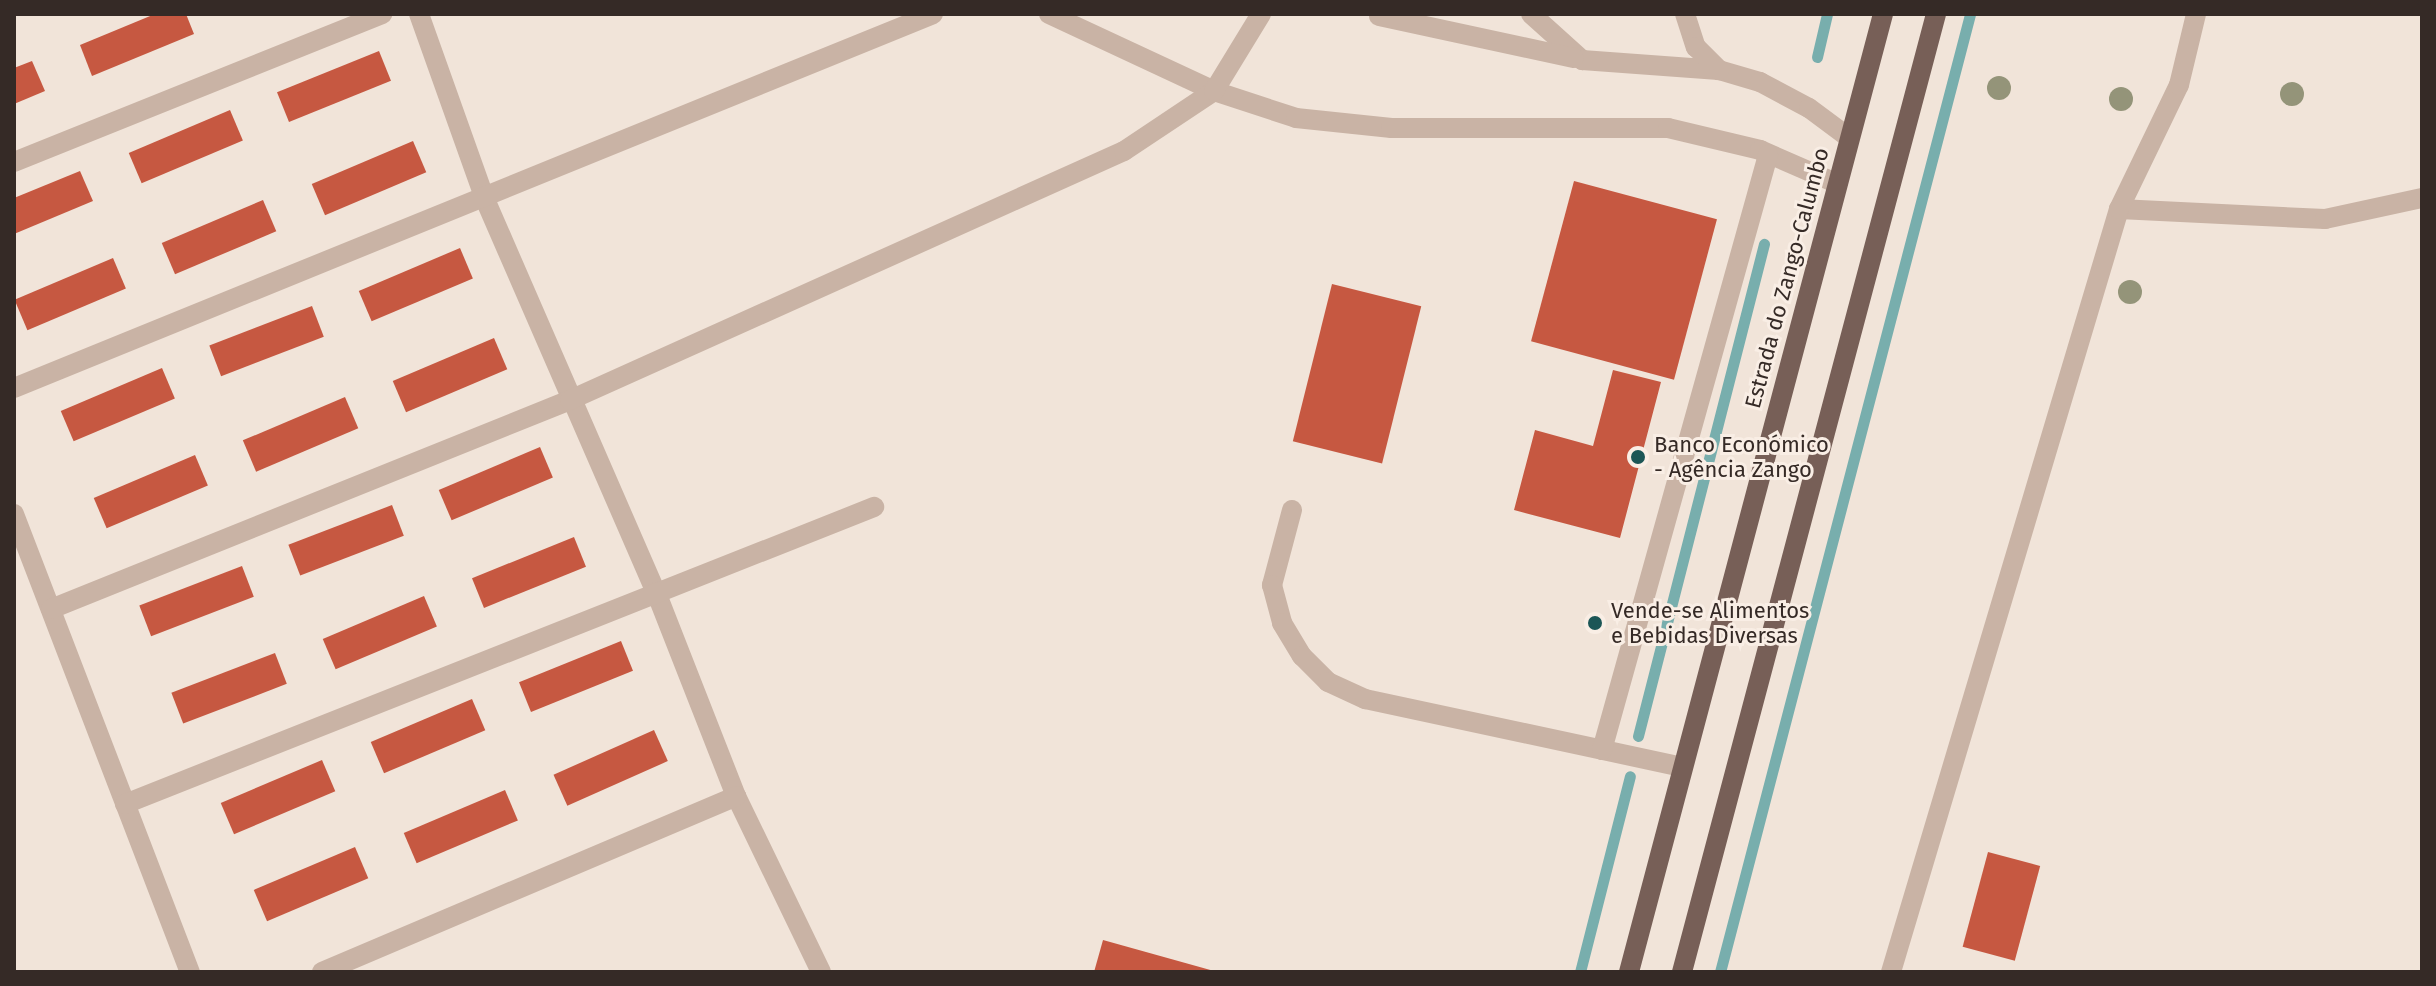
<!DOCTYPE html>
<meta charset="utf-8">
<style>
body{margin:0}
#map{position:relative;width:2436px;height:986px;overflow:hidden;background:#f1e4d9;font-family:"Fira Sans",sans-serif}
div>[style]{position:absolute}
.stream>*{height:11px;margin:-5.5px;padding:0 5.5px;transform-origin:5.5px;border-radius:5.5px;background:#78aead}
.building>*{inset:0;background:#c65841;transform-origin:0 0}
.minor>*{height:20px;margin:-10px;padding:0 10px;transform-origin:10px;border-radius:10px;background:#c9b3a5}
.major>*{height:20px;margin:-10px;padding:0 10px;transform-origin:10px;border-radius:10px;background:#775f57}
.trees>*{width:24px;height:24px;margin:-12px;border-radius:50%;background:#949479}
.dots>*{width:22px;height:22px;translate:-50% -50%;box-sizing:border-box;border:4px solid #f9eee5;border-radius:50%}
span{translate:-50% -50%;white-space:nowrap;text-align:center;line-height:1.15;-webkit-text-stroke:6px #f9eee5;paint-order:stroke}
.street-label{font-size:22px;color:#352a26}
.poi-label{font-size:22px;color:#352a26}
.left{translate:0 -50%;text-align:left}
.frame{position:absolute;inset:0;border:16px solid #352a26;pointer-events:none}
</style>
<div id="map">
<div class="stream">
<div style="left:1817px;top:57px;width:44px;rotate:-76.9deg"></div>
<div style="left:1638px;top:736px;width:508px;rotate:-75.64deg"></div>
<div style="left:1580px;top:972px;width:202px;rotate:-75.7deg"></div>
<div style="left:1720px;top:972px;width:990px;rotate:-75.37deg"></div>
</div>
<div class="building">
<div style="clip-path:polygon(155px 14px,186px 14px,194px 34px,92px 76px,80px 45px)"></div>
<div style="left:379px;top:51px;width:32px;height:110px;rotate:68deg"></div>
<div style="clip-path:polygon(32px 61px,45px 91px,14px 104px,14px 68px)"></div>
<div style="left:230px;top:110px;width:33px;height:110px;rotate:67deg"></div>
<div style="left:413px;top:141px;width:34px;height:110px;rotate:67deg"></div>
<div style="clip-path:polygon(80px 171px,93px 201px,14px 234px,14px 198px)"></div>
<div style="left:1574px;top:181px;width:148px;height:166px;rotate:15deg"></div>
<div style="left:263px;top:200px;width:34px;height:110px;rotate:67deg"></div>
<div style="left:460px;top:248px;width:33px;height:110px;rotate:67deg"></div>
<div style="left:113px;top:258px;width:33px;height:107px;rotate:67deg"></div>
<div style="left:1332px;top:284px;width:92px;height:162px;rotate:14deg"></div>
<div style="left:312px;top:306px;width:33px;height:110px;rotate:69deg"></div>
<div style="left:494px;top:338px;width:34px;height:110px;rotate:67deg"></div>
<div style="left:162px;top:368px;width:33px;height:110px;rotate:67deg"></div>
<div style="clip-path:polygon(1613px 370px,1661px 382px,1620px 538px,1514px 510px,1535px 430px,1593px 446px)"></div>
<div style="left:345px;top:397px;width:34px;height:111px;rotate:67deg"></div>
<div style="left:540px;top:447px;width:33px;height:110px;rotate:67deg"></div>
<div style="left:195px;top:455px;width:33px;height:110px;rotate:67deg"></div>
<div style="left:392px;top:505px;width:33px;height:111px;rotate:69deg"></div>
<div style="left:574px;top:537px;width:32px;height:110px;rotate:68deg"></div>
<div style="left:242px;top:566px;width:33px;height:110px;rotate:69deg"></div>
<div style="left:424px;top:596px;width:33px;height:110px;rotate:67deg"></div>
<div style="left:621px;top:641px;width:32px;height:110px;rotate:68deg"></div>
<div style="left:275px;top:653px;width:33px;height:111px;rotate:69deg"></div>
<div style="left:472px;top:699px;width:34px;height:110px;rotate:67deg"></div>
<div style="left:654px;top:730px;width:34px;height:110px;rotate:66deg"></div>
<div style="left:322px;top:760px;width:34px;height:110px;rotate:67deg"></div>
<div style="left:505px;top:790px;width:33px;height:110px;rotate:67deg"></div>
<div style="left:355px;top:847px;width:34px;height:110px;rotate:67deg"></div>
<div style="left:1988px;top:852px;width:54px;height:98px;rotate:15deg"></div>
<div style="clip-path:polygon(1103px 940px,1214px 971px,1213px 972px,1094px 972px)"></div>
</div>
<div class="minor">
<div style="left:419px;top:14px;width:194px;rotate:70.4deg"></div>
<div style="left:484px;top:197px;width:431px;rotate:66.5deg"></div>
<div style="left:656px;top:592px;width:219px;rotate:68.6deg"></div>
<div style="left:736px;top:796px;width:195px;rotate:64.2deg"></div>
<div style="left:1049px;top:14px;width:182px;rotate:25deg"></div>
<div style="left:1214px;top:91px;width:86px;rotate:18.2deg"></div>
<div style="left:1296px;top:118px;width:96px;rotate:6deg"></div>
<div style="left:1391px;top:128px;width:277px"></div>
<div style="left:1668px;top:128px;width:95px;rotate:13.4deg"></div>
<div style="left:1760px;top:150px;width:83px;rotate:23.5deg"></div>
<div style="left:1531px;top:14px;width:69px;rotate:42deg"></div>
<div style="left:1582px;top:60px;width:137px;rotate:4.2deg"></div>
<div style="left:1719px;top:70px;width:43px;rotate:16.3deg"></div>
<div style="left:1760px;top:82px;width:55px;rotate:28deg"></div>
<div style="left:1809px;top:108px;width:49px;rotate:36.6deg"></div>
<div style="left:1685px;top:14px;width:35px;rotate:72deg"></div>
<div style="left:1696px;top:47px;width:33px;rotate:45deg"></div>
<div style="left:1379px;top:16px;width:199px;rotate:12.2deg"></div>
<div style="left:14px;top:162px;width:397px;rotate:-21.9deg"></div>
<div style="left:2119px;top:209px;width:206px;rotate:2.8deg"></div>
<div style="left:2325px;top:219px;width:99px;rotate:-12.2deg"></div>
<div style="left:14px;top:388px;width:992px;rotate:-22.14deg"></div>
<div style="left:1292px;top:510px;width:78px;rotate:104.9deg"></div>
<div style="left:1272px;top:585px;width:39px;rotate:75deg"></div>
<div style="left:1282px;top:623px;width:39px;rotate:59deg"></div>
<div style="left:1302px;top:656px;width:37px;rotate:45deg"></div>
<div style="left:1328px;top:682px;width:41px;rotate:24.7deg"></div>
<div style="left:1365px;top:699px;width:325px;rotate:12.1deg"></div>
<div style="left:14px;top:514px;width:491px;rotate:69deg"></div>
<div style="left:51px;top:609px;width:560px;rotate:-21.93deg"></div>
<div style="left:570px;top:400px;width:607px;rotate:-24.2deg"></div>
<div style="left:1124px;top:151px;width:108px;rotate:-33.7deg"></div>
<div style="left:1214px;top:91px;width:90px;rotate:-58.6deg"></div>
<div style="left:1602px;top:750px;width:618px;rotate:-74.41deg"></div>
<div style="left:125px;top:804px;width:806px;rotate:-21.63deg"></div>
<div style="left:322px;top:972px;width:450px;rotate:-23deg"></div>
<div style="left:1891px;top:972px;width:796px;rotate:-73.36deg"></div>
<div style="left:2119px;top:209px;width:138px;rotate:-64.2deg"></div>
<div style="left:2179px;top:85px;width:73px;rotate:-76.5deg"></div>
</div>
<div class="major">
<div style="left:1629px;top:972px;width:991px;rotate:-75.15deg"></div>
<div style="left:1682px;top:972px;width:991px;rotate:-75.15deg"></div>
</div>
<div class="trees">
<div style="left:1999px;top:88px"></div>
<div style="left:2292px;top:94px"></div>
<div style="left:2121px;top:99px"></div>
<div style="left:2130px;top:292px"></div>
</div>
<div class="dots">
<div style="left:1638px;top:457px;background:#1c5656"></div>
<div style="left:1595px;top:623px;background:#1c5656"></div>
</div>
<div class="street-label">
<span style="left:1787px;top:278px;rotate:-75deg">Estrada do Zango-Calumbo</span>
</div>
<div class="poi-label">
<span class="left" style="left:1654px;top:457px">Banco Económico<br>- Agência Zango</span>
<span class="left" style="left:1611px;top:623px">Vende-se Alimentos<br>e Bebidas Diversas</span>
</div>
<div class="frame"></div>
</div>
